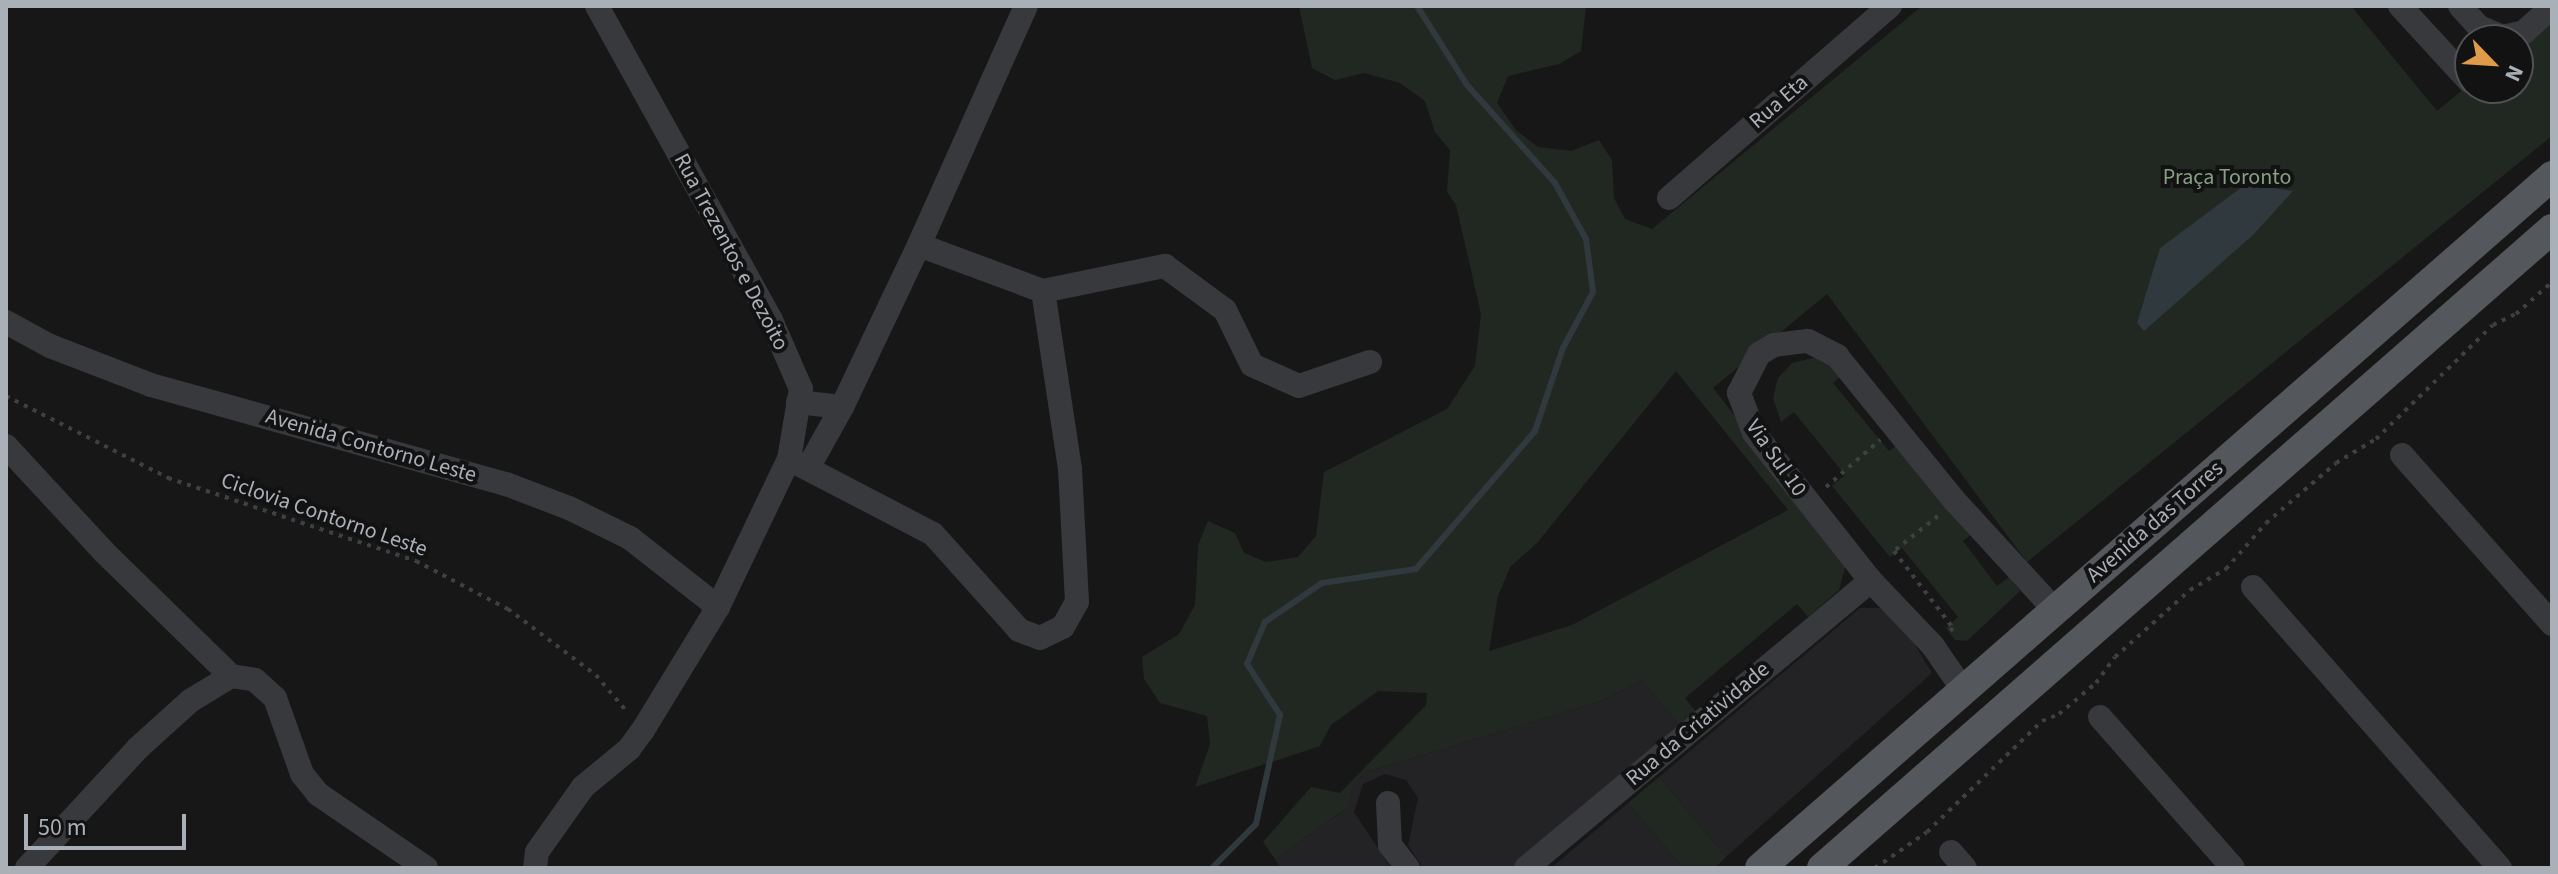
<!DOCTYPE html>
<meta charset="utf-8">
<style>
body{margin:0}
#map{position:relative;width:2558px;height:874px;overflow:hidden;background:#171718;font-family:"Source Sans 3",sans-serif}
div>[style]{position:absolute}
.built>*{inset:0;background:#232325}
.green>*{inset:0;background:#212821}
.water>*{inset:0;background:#30393d}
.stream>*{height:6px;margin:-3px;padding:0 3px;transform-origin:3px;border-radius:3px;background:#30393d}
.path>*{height:4px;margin-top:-2px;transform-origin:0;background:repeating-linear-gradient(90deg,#3e4044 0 4px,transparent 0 10px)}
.minor>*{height:24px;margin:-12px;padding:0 12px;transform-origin:12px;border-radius:12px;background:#38393d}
.major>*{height:30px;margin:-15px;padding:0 15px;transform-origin:15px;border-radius:15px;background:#54575c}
span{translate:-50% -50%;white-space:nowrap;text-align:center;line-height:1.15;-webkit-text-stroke:8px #121213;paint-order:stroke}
.street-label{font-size:22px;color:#aab0b7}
.park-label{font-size:22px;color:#85a083}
.frame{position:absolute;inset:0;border:8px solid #aab0b7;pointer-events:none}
.north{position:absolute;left:2454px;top:24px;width:80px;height:80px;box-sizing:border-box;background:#121213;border:2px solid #4f5155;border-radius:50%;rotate:115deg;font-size:22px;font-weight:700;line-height:32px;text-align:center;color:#aab0b7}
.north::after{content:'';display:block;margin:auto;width:28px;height:36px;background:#de9b49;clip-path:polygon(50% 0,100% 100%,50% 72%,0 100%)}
.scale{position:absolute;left:24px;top:814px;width:162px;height:36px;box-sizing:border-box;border:4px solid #aab0b7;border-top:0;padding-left:10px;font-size:24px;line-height:28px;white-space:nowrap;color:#aab0b7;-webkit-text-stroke:6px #121213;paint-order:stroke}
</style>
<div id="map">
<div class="built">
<div style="clip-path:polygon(1860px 608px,1879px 608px,1898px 617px,1932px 673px,1726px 857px,1659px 777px)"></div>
<div style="clip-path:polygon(1642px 680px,1679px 725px,1512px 868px,1423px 868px,1408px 845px,1418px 798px,1406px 780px,1385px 774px,1363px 784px,1354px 812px,1391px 868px,1281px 868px,1275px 859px,1346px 809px,1353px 784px,1366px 772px,1601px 701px)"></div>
<div style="clip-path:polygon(1628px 803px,1683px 868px,1551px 868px)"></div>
</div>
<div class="green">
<div style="clip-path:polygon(evenodd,1299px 6px,1586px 6px,1581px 51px,1559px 64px,1508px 76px,1497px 103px,1516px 130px,1538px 147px,1571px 151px,1599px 140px,1612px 160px,1614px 198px,1625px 219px,1652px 229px,1922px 6px,2351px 6px,2437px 111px,2470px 84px,2470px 88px,2518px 88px,2518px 45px,2552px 21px,2552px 136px,2027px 562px,1827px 294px,1713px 388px,1847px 560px,1839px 590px,1808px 617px,1797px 604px,1685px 698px,1696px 712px,1679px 725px,1642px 680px,1601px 701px,1366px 772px,1353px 784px,1347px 808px,1275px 859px,1263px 842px,1311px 787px,1340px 793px,1426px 705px,1427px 693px,1378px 691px,1331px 725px,1320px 746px,1195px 787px,1210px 744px,1207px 716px,1160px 703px,1144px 679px,1142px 657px,1179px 634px,1195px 605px,1198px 545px,1208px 521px,1235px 533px,1244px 553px,1266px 562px,1298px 557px,1316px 536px,1324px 472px,1447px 409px,1475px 366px,1481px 314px,1456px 205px,1447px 192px,1450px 150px,1435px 132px,1425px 101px,1400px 83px,1364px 73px,1335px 80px,1312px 68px,1299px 6px,1676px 371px,1788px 510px,1572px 625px,1489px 651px,1498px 596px,1510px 567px,1537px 543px,1676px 371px)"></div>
<div style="clip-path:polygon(1817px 357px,1845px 372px,1833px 383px,1889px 451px,1902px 441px,1974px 532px,1963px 541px,1997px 586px,2009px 577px,2020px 591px,1967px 641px,1955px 640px,1946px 628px,1958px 617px,1902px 548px,1890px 557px,1832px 486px,1845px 475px,1794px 412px,1781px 422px,1773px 398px,1778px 378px,1792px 363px)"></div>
<div style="clip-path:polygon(1659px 777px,1726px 857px,1715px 868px,1683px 868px,1628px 803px)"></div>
</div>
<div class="water">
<div style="clip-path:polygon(2246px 184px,2293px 191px,2253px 235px,2144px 331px,2137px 323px,2160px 248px)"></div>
</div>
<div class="stream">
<div style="left:1212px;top:868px;width:62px;rotate:-45deg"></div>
<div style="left:1256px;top:824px;width:112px;rotate:-77.6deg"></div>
<div style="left:1280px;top:715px;width:61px;rotate:-122.9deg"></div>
<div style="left:1247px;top:664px;width:46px;rotate:-66.8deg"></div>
<div style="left:1265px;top:622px;width:69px;rotate:-34.4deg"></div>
<div style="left:1322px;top:583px;width:95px;rotate:-8.5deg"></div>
<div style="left:1416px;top:569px;width:182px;rotate:-49.2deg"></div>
<div style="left:1535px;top:431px;width:88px;rotate:-71.4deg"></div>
<div style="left:1563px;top:348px;width:64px;rotate:-61.8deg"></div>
<div style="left:1593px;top:292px;width:53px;rotate:-97.5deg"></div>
<div style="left:1586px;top:239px;width:64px;rotate:-119deg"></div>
<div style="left:1555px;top:183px;width:132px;rotate:-131.9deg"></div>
<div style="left:1467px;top:85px;width:93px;rotate:-122.3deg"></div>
</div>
<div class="path">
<div style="left:6px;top:396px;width:182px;rotate:26.8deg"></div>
<div style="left:168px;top:478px;width:262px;rotate:18.5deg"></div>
<div style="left:416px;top:561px;width:104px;rotate:27.6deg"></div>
<div style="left:508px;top:609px;width:110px;rotate:36.9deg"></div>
<div style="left:596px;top:675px;width:48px;rotate:50deg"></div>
<div style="left:1826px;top:487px;width:72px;rotate:-41deg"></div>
<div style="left:1938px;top:516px;width:56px;rotate:141.5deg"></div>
<div style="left:1894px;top:551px;width:97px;rotate:52.5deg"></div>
<div style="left:1953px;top:628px;width:4px;rotate:135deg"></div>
<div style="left:1875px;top:868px;width:63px;rotate:-34.7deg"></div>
<div style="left:1927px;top:832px;width:160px;rotate:-44deg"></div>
<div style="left:2042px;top:721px;width:18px;rotate:-22deg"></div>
<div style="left:2059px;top:714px;width:48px;rotate:-40deg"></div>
<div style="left:2096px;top:683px;width:32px;rotate:-54deg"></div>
<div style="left:2115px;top:657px;width:101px;rotate:-41.8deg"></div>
<div style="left:2190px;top:590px;width:42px;rotate:-30.3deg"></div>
<div style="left:2226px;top:569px;width:61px;rotate:-49deg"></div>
<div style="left:2266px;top:523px;width:92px;rotate:-40.6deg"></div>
<div style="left:2336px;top:463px;width:47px;rotate:-31deg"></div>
<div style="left:2376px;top:439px;width:163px;rotate:-44.3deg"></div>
<div style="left:2493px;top:325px;width:25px;rotate:-26deg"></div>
<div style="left:2516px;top:314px;width:48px;rotate:-41.6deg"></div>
</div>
<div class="minor">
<div style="left:2400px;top:6px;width:102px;rotate:47.4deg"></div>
<div style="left:2460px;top:6px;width:28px;rotate:48deg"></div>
<div style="left:2479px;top:27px;width:26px;rotate:23deg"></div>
<div style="left:2503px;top:37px;width:22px;rotate:-13deg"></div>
<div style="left:2524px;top:32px;width:38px;rotate:-42deg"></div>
<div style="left:1669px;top:198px;width:293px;rotate:-41deg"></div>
<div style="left:919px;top:245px;width:262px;rotate:-65.9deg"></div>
<div style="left:6px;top:322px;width:50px;rotate:28.6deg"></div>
<div style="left:50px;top:346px;width:108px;rotate:21.1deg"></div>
<div style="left:151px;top:385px;width:369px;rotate:15.6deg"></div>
<div style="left:506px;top:484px;width:67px;rotate:20.9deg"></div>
<div style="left:569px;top:508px;width:68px;rotate:26.2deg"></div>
<div style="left:630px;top:538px;width:112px;rotate:38.1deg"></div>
<div style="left:798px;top:402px;width:44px;rotate:6.5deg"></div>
<div style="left:842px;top:407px;width:179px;rotate:-64.6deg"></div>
<div style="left:919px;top:245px;width:132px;rotate:20.4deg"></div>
<div style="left:1043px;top:291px;width:125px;rotate:-11.6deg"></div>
<div style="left:1165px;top:266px;width:74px;rotate:36.3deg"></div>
<div style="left:1225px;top:310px;width:61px;rotate:63.9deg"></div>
<div style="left:1252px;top:365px;width:51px;rotate:24.1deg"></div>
<div style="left:1299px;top:386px;width:75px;rotate:-18.7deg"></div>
<div style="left:6px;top:446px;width:144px;rotate:47.2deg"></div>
<div style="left:104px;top:552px;width:177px;rotate:44.3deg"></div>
<div style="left:2402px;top:455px;width:226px;rotate:48.4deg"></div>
<div style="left:789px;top:459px;width:162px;rotate:27.5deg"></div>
<div style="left:933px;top:534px;width:129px;rotate:48.1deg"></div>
<div style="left:1019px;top:630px;width:22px;rotate:21deg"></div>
<div style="left:1040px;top:638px;width:25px;rotate:-26deg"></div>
<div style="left:1063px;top:627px;width:29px;rotate:-61deg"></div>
<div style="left:1077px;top:602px;width:133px;rotate:-93deg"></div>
<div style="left:1070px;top:469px;width:180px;rotate:-98.6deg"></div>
<div style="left:808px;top:468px;width:70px;rotate:-60.9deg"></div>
<div style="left:2253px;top:587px;width:374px;rotate:48.7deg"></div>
<div style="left:1964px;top:691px;width:55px;rotate:-124.6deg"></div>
<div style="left:1933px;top:646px;width:90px;rotate:-133.6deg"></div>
<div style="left:1871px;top:581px;width:189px;rotate:-128.3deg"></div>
<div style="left:1754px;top:433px;width:43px;rotate:-110.6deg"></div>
<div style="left:1739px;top:393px;width:44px;rotate:-62.9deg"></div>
<div style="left:1759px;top:354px;width:17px;rotate:-31deg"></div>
<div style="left:1774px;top:345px;width:34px;rotate:-7deg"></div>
<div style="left:1808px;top:341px;width:33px;rotate:27deg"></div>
<div style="left:1837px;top:356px;width:186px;rotate:50.9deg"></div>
<div style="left:1954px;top:500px;width:148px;rotate:47.5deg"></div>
<div style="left:2100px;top:717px;width:201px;rotate:48.6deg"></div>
<div style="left:1388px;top:803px;width:42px;rotate:87.3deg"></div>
<div style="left:1390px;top:845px;width:29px;rotate:52deg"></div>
<div style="left:1951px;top:852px;width:21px;rotate:49deg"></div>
<div style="left:27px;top:868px;width:163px;rotate:-47.2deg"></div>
<div style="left:138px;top:748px;width:70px;rotate:-42.1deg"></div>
<div style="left:190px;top:701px;width:48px;rotate:-31.4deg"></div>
<div style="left:231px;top:676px;width:24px;rotate:9deg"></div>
<div style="left:255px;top:680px;width:27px;rotate:42deg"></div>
<div style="left:275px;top:698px;width:81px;rotate:70.4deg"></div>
<div style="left:302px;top:774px;width:26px;rotate:51deg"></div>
<div style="left:318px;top:794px;width:131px;rotate:34.4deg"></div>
<div style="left:535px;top:868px;width:16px;rotate:-83deg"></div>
<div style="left:537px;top:852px;width:80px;rotate:-54.7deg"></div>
<div style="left:583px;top:787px;width:60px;rotate:-39.6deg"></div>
<div style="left:629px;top:749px;width:24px;rotate:-54deg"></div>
<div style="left:643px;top:730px;width:144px;rotate:-58.6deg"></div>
<div style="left:718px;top:607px;width:164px;rotate:-64.4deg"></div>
<div style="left:789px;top:459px;width:71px;rotate:-80.3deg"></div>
<div style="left:801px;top:389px;width:75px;rotate:-113.5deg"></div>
<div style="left:771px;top:320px;width:359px;rotate:-119deg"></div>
<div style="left:1526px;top:868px;width:449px;rotate:-39.8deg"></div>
</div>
<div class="major">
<div style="left:1760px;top:868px;width:1052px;rotate:-41.14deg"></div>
<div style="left:1822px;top:868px;width:970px;rotate:-41.2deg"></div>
</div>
<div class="street-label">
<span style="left:1779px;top:102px;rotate:-41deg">Rua Eta</span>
<span style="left:731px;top:252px;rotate:62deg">Rua Trezentos e Dezoito</span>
<span style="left:371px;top:446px;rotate:16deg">Avenida Contorno Leste</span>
<span style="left:1776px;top:458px;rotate:55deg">Via Sul 10</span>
<span style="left:324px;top:515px;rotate:19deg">Ciclovia Contorno Leste</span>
<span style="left:2155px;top:522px;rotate:-41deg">Avenida das Torres</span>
<span style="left:1698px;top:724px;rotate:-40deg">Rua da Criatividade</span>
</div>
<div class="park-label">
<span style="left:2227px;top:178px">Praça Toronto</span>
</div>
<div class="frame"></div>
<div class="north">N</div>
<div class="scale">50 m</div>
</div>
